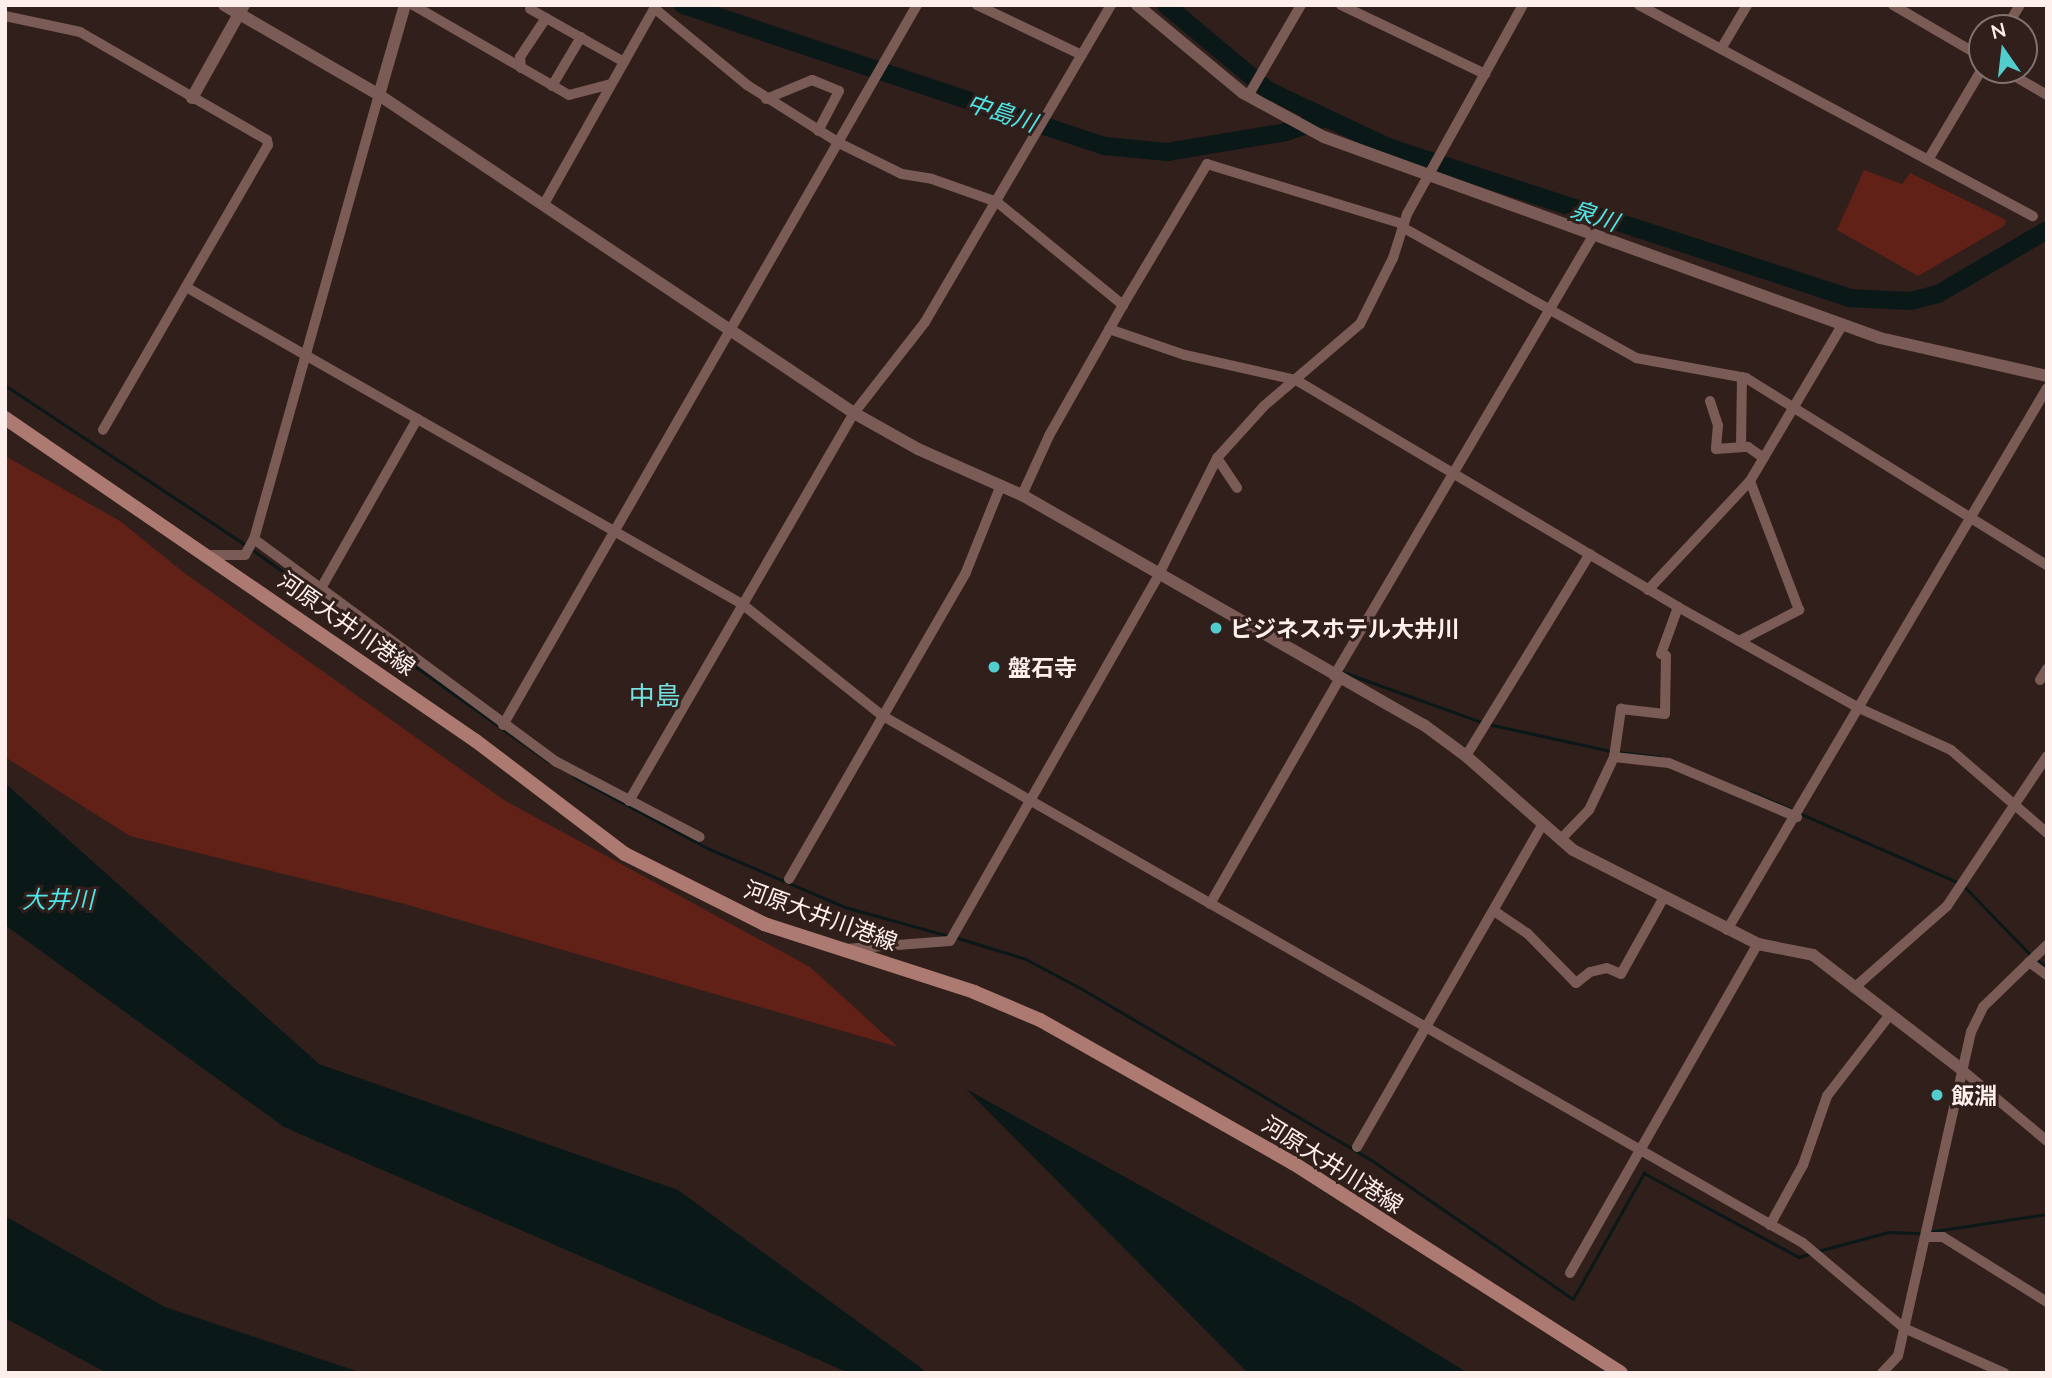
<!DOCTYPE html>
<meta charset="utf-8">
<style>
body{margin:0}
#map{position:relative;width:2052px;height:1378px;overflow:hidden;background:#311f1c;font-family:Lato,"Noto Sans JP",sans-serif}
div>[style]{position:absolute}
.green>*{inset:0;background:#612117}
.water>*{inset:0;background:#0a1818}
.stream>*{height:2.5px;margin:-1.25px;padding:0 1.25px;transform-origin:1.25px;border-radius:1.25px;background:#0a1818}
.river>*{height:18px;margin:-9px;padding:0 9px;transform-origin:9px;border-radius:9px;background:#0a1818}
.minor>*{height:10px;margin:-5px;padding:0 5px;transform-origin:5px;border-radius:5px;background:#7b5b55}
.tertiary>*{height:12px;margin:-6px;padding:0 6px;transform-origin:6px;border-radius:6px;background:#7b5b55}
.secondary>*{height:14px;margin:-7px;padding:0 7px;transform-origin:7px;border-radius:7px;background:#ac7a70}
.dots>*{width:19px;height:19px;translate:-50% -50%;box-sizing:border-box;border:4px solid #311f1c;border-radius:50%}
span{translate:-50% -50%;white-space:nowrap;text-align:center;line-height:1.15;-webkit-text-stroke:6px #311f1c;paint-order:stroke}
.street-label{font-size:23px;color:#fcefec}
.poi-label{font-size:23px;color:#fcefec;font-weight:700}
.left{translate:0 -50%;text-align:left}
.water-label{font-size:24px;color:#4be6e7;font-style:italic}
.quarter-label{font-size:26px;color:#75e1e1}
.frame{position:absolute;inset:0;border:7px solid #fcefec;pointer-events:none}
.north{position:absolute;left:1968px;top:14px;width:70px;height:70px;box-sizing:border-box;background:#311f1c;border:2px solid #82726f;border-radius:50%;rotate:346deg;font-size:19px;font-weight:700;line-height:28px;text-align:center;color:#fcefec}
.north::after{content:'';display:block;margin:auto;width:24px;height:32px;background:#52cdcd;clip-path:polygon(50% 0,100% 100%,50% 72%,0 100%)}
</style>
<div id="map">
<div class="green">
<div style="clip-path:polygon(1864px 170px,1902px 184px,1910px 173px,2006px 220px,2004px 226px,1918px 276px,1837px 230px)"></div>
<div style="clip-path:polygon(5px 456px,120px 521px,183px 572px,504px 800px,810px 967px,898px 1047px,401px 903px,130px 836px,5px 757px)"></div>
</div>
<div class="water">
<div style="clip-path:polygon(5px 783px,319px 1064px,678px 1190px,928px 1373px,849px 1373px,284px 1127px,5px 925px)"></div>
<div style="clip-path:polygon(966px 1089px,1355px 1304px,1468px 1373px,1248px 1373px)"></div>
<div style="clip-path:polygon(5px 1216px,165px 1307px,362px 1373px,107px 1373px,5px 1318px)"></div>
</div>
<div class="stream">
<div style="left:5px;top:385px;width:291px;rotate:33.6deg"></div>
<div style="left:253px;top:550px;width:364px;rotate:35.6deg"></div>
<div style="left:1343px;top:672px;width:147px;rotate:19.9deg"></div>
<div style="left:1488px;top:724px;width:126px;rotate:12.4deg"></div>
<div style="left:1618px;top:752px;width:42px;rotate:6.8deg"></div>
<div style="left:573px;top:776px;width:152px;rotate:28.2deg"></div>
<div style="left:707px;top:848px;width:150px;rotate:23.1deg"></div>
<div style="left:845px;top:907px;width:108px;rotate:15.6deg"></div>
<div style="left:1751px;top:792px;width:46px;rotate:23.2deg"></div>
<div style="left:1799px;top:813px;width:175px;rotate:23.6deg"></div>
<div style="left:1965px;top:887px;width:95px;rotate:45.9deg"></div>
<div style="left:955px;top:937px;width:74px;rotate:17.2deg"></div>
<div style="left:1026px;top:959px;width:66px;rotate:28.1deg"></div>
<div style="left:1084px;top:990px;width:339px;rotate:30.6deg"></div>
<div style="left:1376px;top:1163px;width:239px;rotate:34.6deg"></div>
<div style="left:1573px;top:1299px;width:145px;rotate:-60.6deg"></div>
<div style="left:1644px;top:1173px;width:176px;rotate:28.5deg"></div>
<div style="left:1799px;top:1257px;width:14px;rotate:-17deg"></div>
<div style="left:2036px;top:959px;width:14px;rotate:36deg"></div>
<div style="left:1928px;top:1232px;width:120px;rotate:-8.6deg"></div>
<div style="left:1818px;top:1251px;width:73px;rotate:-15deg"></div>
<div style="left:1889px;top:1232px;width:32px;rotate:2deg"></div>
</div>
<div class="river">
<div style="left:683px;top:5px;width:445px;rotate:18.5deg"></div>
<div style="left:1105px;top:146px;width:62px;rotate:5.5deg"></div>
<div style="left:1167px;top:152px;width:121px;rotate:-9.5deg"></div>
<div style="left:1286px;top:132px;width:34px;rotate:-19deg"></div>
<div style="left:1166px;top:5px;width:134px;rotate:39.9deg"></div>
<div style="left:1269px;top:91px;width:132px;rotate:25.2deg"></div>
<div style="left:1388px;top:147px;width:485px;rotate:18.1deg"></div>
<div style="left:1849px;top:298px;width:61px;rotate:2.8deg"></div>
<div style="left:1910px;top:301px;width:29px;rotate:-14deg"></div>
<div style="left:1938px;top:294px;width:126px;rotate:-30.4deg"></div>
</div>
<div class="minor">
<div style="left:413px;top:5px;width:180px;rotate:30deg"></div>
<div style="left:569px;top:95px;width:43px;rotate:-14.7deg"></div>
<div style="left:977px;top:5px;width:116px;rotate:25.5deg"></div>
<div style="left:1341px;top:5px;width:160px;rotate:25.6deg"></div>
<div style="left:1639px;top:5px;width:447px;rotate:28.2deg"></div>
<div style="left:1893px;top:5px;width:103px;rotate:30.3deg"></div>
<div style="left:654px;top:8px;width:121px;rotate:39.6deg"></div>
<div style="left:747px;top:85px;width:109px;rotate:32.2deg"></div>
<div style="left:839px;top:143px;width:70px;rotate:26.2deg"></div>
<div style="left:902px;top:174px;width:30px;rotate:9deg"></div>
<div style="left:932px;top:179px;width:69px;rotate:19.5deg"></div>
<div style="left:997px;top:202px;width:163px;rotate:39.3deg"></div>
<div style="left:1123px;top:305px;width:150px;rotate:119.5deg"></div>
<div style="left:1049px;top:436px;width:65px;rotate:114.6deg"></div>
<div style="left:530px;top:9px;width:108px;rotate:29.4deg"></div>
<div style="left:5px;top:16px;width:77px;rotate:12deg"></div>
<div style="left:80px;top:32px;width:216px;rotate:30deg"></div>
<div style="left:267px;top:140px;width:5px;rotate:79deg"></div>
<div style="left:268px;top:145px;width:329px;rotate:120.1deg"></div>
<div style="left:2006px;top:28px;width:27px;rotate:-59deg"></div>
<div style="left:1721px;top:49px;width:51px;rotate:-59.4deg"></div>
<div style="left:521px;top:68px;width:11px;rotate:-95deg"></div>
<div style="left:520px;top:57px;width:47px;rotate:-56.3deg"></div>
<div style="left:2004px;top:70px;width:50px;rotate:30.2deg"></div>
<div style="left:552px;top:86px;width:57px;rotate:-59.4deg"></div>
<div style="left:1248px;top:96px;width:105px;rotate:-59.8deg"></div>
<div style="left:766px;top:99px;width:50px;rotate:-22.4deg"></div>
<div style="left:812px;top:80px;width:29px;rotate:22deg"></div>
<div style="left:839px;top:91px;width:45px;rotate:117.7deg"></div>
<div style="left:1928px;top:160px;width:106px;rotate:-59.3deg"></div>
<div style="left:544px;top:204px;width:228px;rotate:-60.6deg"></div>
<div style="left:1402px;top:227px;width:268px;rotate:29.2deg"></div>
<div style="left:1636px;top:358px;width:112px;rotate:10.3deg"></div>
<div style="left:1746px;top:378px;width:354px;rotate:31.9deg"></div>
<div style="left:186px;top:287px;width:640px;rotate:29.69deg"></div>
<div style="left:742px;top:604px;width:180px;rotate:38.5deg"></div>
<div style="left:883px;top:716px;width:1060px;rotate:29.81deg"></div>
<div style="left:1803px;top:1243px;width:132px;rotate:40.1deg"></div>
<div style="left:1904px;top:1328px;width:110px;rotate:24.2deg"></div>
<div style="left:1123px;top:305px;width:164px;rotate:-59.2deg"></div>
<div style="left:1207px;top:164px;width:205px;rotate:17deg"></div>
<div style="left:1109px;top:329px;width:80px;rotate:18.9deg"></div>
<div style="left:1185px;top:355px;width:114px;rotate:12.7deg"></div>
<div style="left:1296px;top:380px;width:444px;rotate:30.7deg"></div>
<div style="left:1678px;top:607px;width:207px;rotate:29.2deg"></div>
<div style="left:1859px;top:708px;width:101px;rotate:24.5deg"></div>
<div style="left:1951px;top:750px;width:127px;rotate:40.8deg"></div>
<div style="left:1710px;top:401px;width:25px;rotate:72deg"></div>
<div style="left:1718px;top:425px;width:24px;rotate:95deg"></div>
<div style="left:1716px;top:449px;width:32px;rotate:-4deg"></div>
<div style="left:1748px;top:447px;width:19px;rotate:35deg"></div>
<div style="left:1741px;top:447px;width:70px;rotate:-89.2deg"></div>
<div style="left:1217px;top:458px;width:36px;rotate:56deg"></div>
<div style="left:254px;top:539px;width:376px;rotate:36.4deg"></div>
<div style="left:557px;top:762px;width:161px;rotate:27.7deg"></div>
<div style="left:211px;top:555px;width:34px"></div>
<div style="left:245px;top:555px;width:18px;rotate:-61deg"></div>
<div style="left:254px;top:539px;width:461px;rotate:-74.3deg"></div>
<div style="left:320px;top:590px;width:197px;rotate:-60.4deg"></div>
<div style="left:1648px;top:590px;width:149px;rotate:-46.9deg"></div>
<div style="left:1750px;top:481px;width:182px;rotate:-59.4deg"></div>
<div style="left:1739px;top:641px;width:68px;rotate:-27.3deg"></div>
<div style="left:1799px;top:610px;width:138px;rotate:-110.8deg"></div>
<div style="left:1334px;top:676px;width:513px;rotate:-59.53deg"></div>
<div style="left:2040px;top:680px;width:13px;rotate:-58deg"></div>
<div style="left:503px;top:725px;width:831px;rotate:-60.1deg"></div>
<div style="left:1466px;top:756px;width:237px;rotate:-58.5deg"></div>
<div style="left:1614px;top:757px;width:49px;rotate:-81.7deg"></div>
<div style="left:1621px;top:709px;width:44px;rotate:6.5deg"></div>
<div style="left:1665px;top:714px;width:58px;rotate:-89deg"></div>
<div style="left:1666px;top:656px;width:5px;rotate:-158deg"></div>
<div style="left:1661px;top:654px;width:50px;rotate:-70.1deg"></div>
<div style="left:629px;top:801px;width:449px;rotate:-59.9deg"></div>
<div style="left:854px;top:413px;width:115px;rotate:-52deg"></div>
<div style="left:925px;top:322px;width:368px;rotate:-59.6deg"></div>
<div style="left:1560px;top:840px;width:42px;rotate:-46deg"></div>
<div style="left:1589px;top:810px;width:59px;rotate:-64.7deg"></div>
<div style="left:1614px;top:757px;width:55px;rotate:6.2deg"></div>
<div style="left:1669px;top:763px;width:139px;rotate:22.9deg"></div>
<div style="left:789px;top:879px;width:354px;rotate:-60deg"></div>
<div style="left:966px;top:572px;width:94px;rotate:-68.1deg"></div>
<div style="left:1210px;top:904px;width:261px;rotate:-60.1deg"></div>
<div style="left:1494px;top:911px;width:40px;rotate:34deg"></div>
<div style="left:1527px;top:933px;width:70px;rotate:45.6deg"></div>
<div style="left:1576px;top:983px;width:18px;rotate:-38deg"></div>
<div style="left:1590px;top:972px;width:17px;rotate:-13deg"></div>
<div style="left:1607px;top:968px;width:15px;rotate:23deg"></div>
<div style="left:1621px;top:974px;width:88px;rotate:-60.8deg"></div>
<div style="left:1727px;top:930px;width:629px;rotate:-59.44deg"></div>
<div style="left:845px;top:949px;width:105px;rotate:-4.4deg"></div>
<div style="left:950px;top:941px;width:420px;rotate:-60.3deg"></div>
<div style="left:1158px;top:576px;width:132px;rotate:-63.4deg"></div>
<div style="left:1217px;top:458px;width:70px;rotate:-47.9deg"></div>
<div style="left:1264px;top:406px;width:126px;rotate:-40.5deg"></div>
<div style="left:1360px;top:324px;width:74px;rotate:-63.4deg"></div>
<div style="left:1393px;top:258px;width:46px;rotate:-72.3deg"></div>
<div style="left:1407px;top:214px;width:239px;rotate:-61deg"></div>
<div style="left:2029px;top:962px;width:22px;rotate:36deg"></div>
<div style="left:1854px;top:988px;width:124px;rotate:-41.4deg"></div>
<div style="left:1947px;top:906px;width:180px;rotate:-56.3deg"></div>
<div style="left:1961px;top:1069px;width:112px;rotate:39.9deg"></div>
<div style="left:1357px;top:1147px;width:374px;rotate:-60.1deg"></div>
<div style="left:1770px;top:1225px;width:68px;rotate:-61.2deg"></div>
<div style="left:1803px;top:1165px;width:73px;rotate:-70.8deg"></div>
<div style="left:1827px;top:1096px;width:100px;rotate:-52.3deg"></div>
<div style="left:1926px;top:1237px;width:17px"></div>
<div style="left:1943px;top:1237px;width:123px;rotate:32deg"></div>
<div style="left:1570px;top:1273px;width:379px;rotate:-60.3deg"></div>
<div style="left:1882px;top:1373px;width:23px;rotate:-47deg"></div>
<div style="left:1898px;top:1356px;width:332px;rotate:-77.3deg"></div>
<div style="left:1971px;top:1032px;width:28px;rotate:-64deg"></div>
<div style="left:1983px;top:1007px;width:89px;rotate:-44.1deg"></div>
</div>
<div class="tertiary">
<div style="left:224px;top:5px;width:179px;rotate:30.1deg"></div>
<div style="left:379px;top:95px;width:572px;rotate:33.8deg"></div>
<div style="left:854px;top:413px;width:73px;rotate:29.4deg"></div>
<div style="left:918px;top:449px;width:114px;rotate:23.9deg"></div>
<div style="left:1022px;top:495px;width:463px;rotate:29.8deg"></div>
<div style="left:1424px;top:725px;width:52px;rotate:36.4deg"></div>
<div style="left:1466px;top:756px;width:142px;rotate:41.3deg"></div>
<div style="left:1573px;top:850px;width:208px;rotate:26.9deg"></div>
<div style="left:1758px;top:944px;width:56px;rotate:11.3deg"></div>
<div style="left:1813px;top:955px;width:187px;rotate:37.6deg"></div>
<div style="left:1137px;top:5px;width:138px;rotate:39.7deg"></div>
<div style="left:1243px;top:93px;width:92px;rotate:28.5deg"></div>
<div style="left:1324px;top:137px;width:591px;rotate:19.88deg"></div>
<div style="left:1880px;top:338px;width:171px;rotate:12.8deg"></div>
<div style="left:379px;top:95px;width:94px;rotate:-73.9deg"></div>
<div style="left:192px;top:98px;width:107px;rotate:-60.8deg"></div>
</div>
<div class="secondary">
<div style="left:5px;top:418px;width:571px;rotate:34.44deg"></div>
<div style="left:476px;top:741px;width:187px;rotate:37.2deg"></div>
<div style="left:625px;top:854px;width:156px;rotate:26.7deg"></div>
<div style="left:764px;top:924px;width:221px;rotate:17.9deg"></div>
<div style="left:974px;top:992px;width:72px;rotate:23deg"></div>
<div style="left:1040px;top:1020px;width:291px;rotate:29.5deg"></div>
<div style="left:1293px;top:1163px;width:389px;rotate:32.6deg"></div>
</div>
<div class="dots">
<div style="left:1216px;top:628px;background:#52cdcd"></div>
<div style="left:994px;top:667px;background:#52cdcd"></div>
<div style="left:1937px;top:1095px;background:#52cdcd"></div>
</div>
<div class="street-label">
<span style="left:347px;top:623px;rotate:35deg">河原大井川港線</span>
<span style="left:821px;top:915px;rotate:20deg">河原大井川港線</span>
<span style="left:1333px;top:1164px;rotate:32deg">河原大井川港線</span>
</div>
<div class="poi-label">
<span class="left" style="left:1230px;top:628px">ビジネスホテル大井川</span>
<span class="left" style="left:1008px;top:667px">盤石寺</span>
<span class="left" style="left:1951px;top:1095px">飯淵</span>
</div>
<div class="water-label">
<span style="left:1002px;top:112px;rotate:18deg">中島川</span>
<span style="left:1595px;top:215px;rotate:18deg">泉川</span>
<span style="left:58px;top:899px">大井川</span>
</div>
<div class="quarter-label">
<span style="left:655px;top:696px">中島</span>
</div>
<div class="frame"></div>
<div class="north">N</div>
</div>
